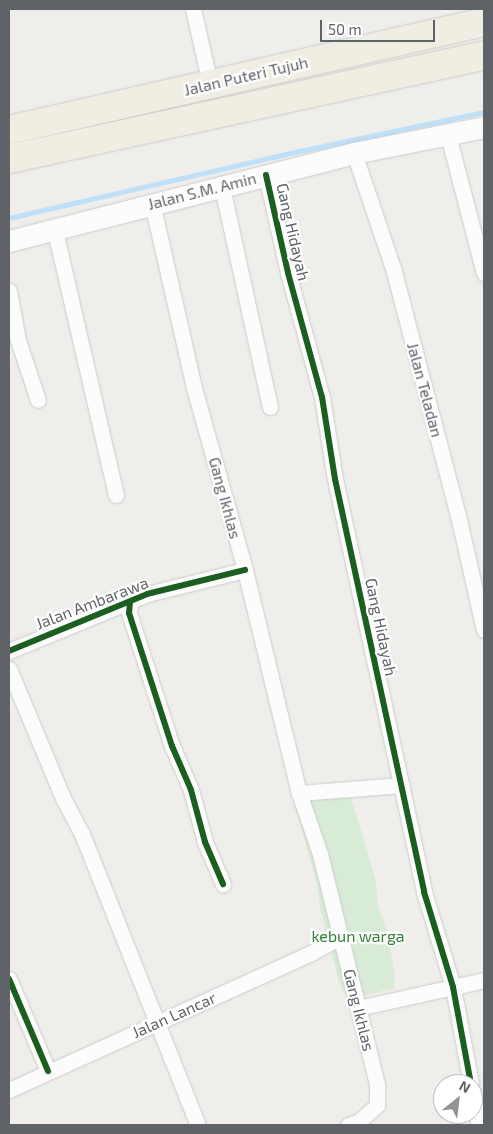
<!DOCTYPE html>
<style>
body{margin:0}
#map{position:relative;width:493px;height:1134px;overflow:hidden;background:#efeeea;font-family:"Exo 2",sans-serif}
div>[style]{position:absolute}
.green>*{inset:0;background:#d8ebd6}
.stream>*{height:4.5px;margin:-2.25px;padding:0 2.25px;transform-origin:2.25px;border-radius:2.25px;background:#bfe0f9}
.roads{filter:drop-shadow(0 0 1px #cbcccc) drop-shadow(0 0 1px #cbcccc)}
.street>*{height:15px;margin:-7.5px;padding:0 7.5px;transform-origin:7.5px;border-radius:7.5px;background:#fdfcfc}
.secondary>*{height:21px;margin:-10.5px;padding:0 10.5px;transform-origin:10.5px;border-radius:10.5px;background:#fdfcfc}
.highway>*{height:28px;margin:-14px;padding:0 14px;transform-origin:14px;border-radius:14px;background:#f0ede3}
.cycleway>*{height:6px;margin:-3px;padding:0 3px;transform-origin:3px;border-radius:3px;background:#1b5e20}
span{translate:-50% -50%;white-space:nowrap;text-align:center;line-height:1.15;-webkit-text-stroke:4.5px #fff;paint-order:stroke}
.street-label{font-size:16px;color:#5f6368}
.park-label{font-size:16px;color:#348238}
.frame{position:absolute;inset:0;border:10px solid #5f6368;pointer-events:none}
.north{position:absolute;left:433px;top:1074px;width:50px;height:50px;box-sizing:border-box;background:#fff;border:1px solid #bfc1c3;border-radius:50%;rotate:29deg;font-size:14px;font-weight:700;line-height:20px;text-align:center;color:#5f6368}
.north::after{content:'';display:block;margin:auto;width:18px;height:22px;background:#919496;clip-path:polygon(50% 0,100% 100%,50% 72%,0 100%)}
.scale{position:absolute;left:320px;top:20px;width:115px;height:22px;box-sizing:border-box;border:2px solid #5f6368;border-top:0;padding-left:6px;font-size:15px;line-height:18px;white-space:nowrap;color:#5f6368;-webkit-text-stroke:4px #fff;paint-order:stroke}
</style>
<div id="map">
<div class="green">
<div style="clip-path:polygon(350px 794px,376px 881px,378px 906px,388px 935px,395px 976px,394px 988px,348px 1000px,339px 982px,321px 912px,317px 884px,292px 796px)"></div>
</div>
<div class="stream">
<div style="left:9px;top:218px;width:279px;rotate:-13deg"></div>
<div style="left:281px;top:155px;width:208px;rotate:-12deg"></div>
</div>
<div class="roads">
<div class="street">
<div style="left:193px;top:9px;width:77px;rotate:77.2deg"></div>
<div style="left:448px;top:135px;width:143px;rotate:75.4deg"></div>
<div style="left:354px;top:153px;width:121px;rotate:71.3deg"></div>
<div style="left:393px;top:268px;width:255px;rotate:75.3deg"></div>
<div style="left:458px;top:515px;width:118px;rotate:77.3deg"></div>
<div style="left:266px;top:175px;width:100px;rotate:77.3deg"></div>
<div style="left:288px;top:273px;width:129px;rotate:74.7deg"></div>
<div style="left:322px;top:397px;width:83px;rotate:81deg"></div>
<div style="left:335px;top:479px;width:422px;rotate:77.8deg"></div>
<div style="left:424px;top:892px;width:99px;rotate:73deg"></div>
<div style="left:453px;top:987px;width:99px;rotate:79.5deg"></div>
<div style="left:222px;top:187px;width:225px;rotate:77.7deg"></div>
<div style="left:152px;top:203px;width:190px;rotate:77.2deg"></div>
<div style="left:194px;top:388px;width:189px;rotate:74.3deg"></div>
<div style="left:245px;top:570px;width:229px;rotate:76.4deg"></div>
<div style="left:299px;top:793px;width:103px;rotate:-4.4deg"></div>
<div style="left:55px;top:231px;width:271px;rotate:77deg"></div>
<div style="left:9px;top:291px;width:50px;rotate:79.6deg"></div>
<div style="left:18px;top:340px;width:63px;rotate:71.6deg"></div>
<div style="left:130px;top:602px;width:11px;rotate:95deg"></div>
<div style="left:129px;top:613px;width:140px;rotate:72.1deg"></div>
<div style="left:172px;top:746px;width:48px;rotate:66.6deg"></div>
<div style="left:191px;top:790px;width:54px;rotate:74.9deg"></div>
<div style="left:205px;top:842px;width:46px;rotate:66.8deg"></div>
<div style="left:9px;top:651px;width:149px;rotate:-22.4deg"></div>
<div style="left:147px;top:594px;width:101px;rotate:-13.8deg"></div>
<div style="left:9px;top:669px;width:140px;rotate:67.3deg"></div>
<div style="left:63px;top:798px;width:41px;rotate:62.2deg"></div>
<div style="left:82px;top:834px;width:313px;rotate:68.3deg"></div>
<div style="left:299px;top:793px;width:65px;rotate:71deg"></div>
<div style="left:320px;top:854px;width:237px;rotate:76.1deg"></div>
<div style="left:377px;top:1084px;width:21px;rotate:90deg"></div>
<div style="left:377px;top:1105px;width:25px;rotate:138deg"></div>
<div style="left:358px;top:1122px;width:10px;rotate:163deg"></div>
<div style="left:9px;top:979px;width:100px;rotate:67deg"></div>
<div style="left:358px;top:1008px;width:129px;rotate:-12.5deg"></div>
<div style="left:9px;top:1090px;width:332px;rotate:-24.4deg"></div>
<div style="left:311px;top:953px;width:32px;rotate:-28deg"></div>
<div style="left:473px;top:1094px;width:32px;rotate:79deg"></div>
</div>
<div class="secondary">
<div style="left:9px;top:241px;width:356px;rotate:-14.3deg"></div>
<div style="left:354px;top:153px;width:133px;rotate:-11.3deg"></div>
</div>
<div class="highway">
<div style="left:9px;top:130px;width:487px;rotate:-12.8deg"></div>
<div style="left:9px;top:159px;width:486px;rotate:-12.3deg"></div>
</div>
</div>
<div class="cycleway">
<div style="left:266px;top:175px;width:100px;rotate:77.3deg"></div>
<div style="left:288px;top:273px;width:129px;rotate:74.7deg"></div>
<div style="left:322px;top:397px;width:83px;rotate:81deg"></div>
<div style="left:335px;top:479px;width:422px;rotate:77.8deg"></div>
<div style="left:424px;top:892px;width:99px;rotate:73deg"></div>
<div style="left:453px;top:987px;width:99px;rotate:79.5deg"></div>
<div style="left:130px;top:602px;width:11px;rotate:95deg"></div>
<div style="left:129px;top:613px;width:140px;rotate:72.1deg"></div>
<div style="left:172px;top:746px;width:48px;rotate:66.6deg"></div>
<div style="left:191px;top:790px;width:54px;rotate:74.9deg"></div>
<div style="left:205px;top:842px;width:46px;rotate:66.8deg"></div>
<div style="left:9px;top:651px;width:149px;rotate:-22.4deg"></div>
<div style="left:147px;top:594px;width:101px;rotate:-13.8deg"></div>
<div style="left:9px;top:979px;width:100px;rotate:67deg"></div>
</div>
<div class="street-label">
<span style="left:246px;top:76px;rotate:-13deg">Jalan Puteri Tujuh</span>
<span style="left:202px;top:191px;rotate:-14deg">Jalan S.M. Amin</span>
<span style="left:293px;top:232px;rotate:77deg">Gang Hidayah</span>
<span style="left:425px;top:390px;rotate:75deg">Jalan Teladan</span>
<span style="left:225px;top:498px;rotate:75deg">Gang Ikhlas</span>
<span style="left:92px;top:603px;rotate:-21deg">Jalan Ambarawa</span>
<span style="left:381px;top:627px;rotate:78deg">Gang Hidayah</span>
<span style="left:359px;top:1010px;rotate:76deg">Gang Ikhlas</span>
<span style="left:174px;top:1015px;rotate:-24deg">Jalan Lancar</span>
</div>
<div class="park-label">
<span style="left:358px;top:936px">kebun warga</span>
</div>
<div class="frame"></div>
<div class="north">N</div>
<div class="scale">50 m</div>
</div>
